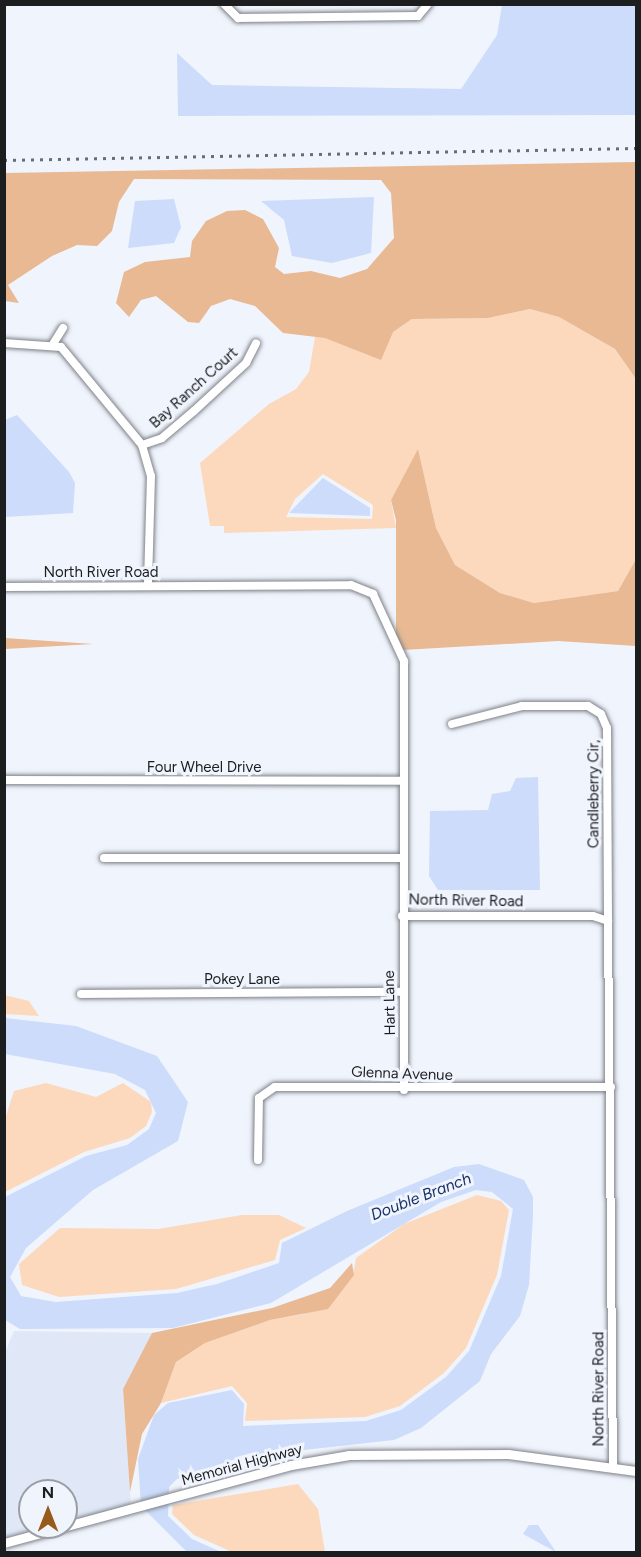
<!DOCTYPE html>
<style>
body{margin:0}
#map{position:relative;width:641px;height:1557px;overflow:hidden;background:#f0f4fc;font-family:Figtree,sans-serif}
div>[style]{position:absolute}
.built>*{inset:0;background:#e0e8f7}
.green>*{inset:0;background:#fcd9bc}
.forest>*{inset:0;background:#e8b993}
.water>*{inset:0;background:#ccdcfa}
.roads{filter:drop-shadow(0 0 2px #7e8188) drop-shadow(0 0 2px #7e8188)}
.minor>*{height:8px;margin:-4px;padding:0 4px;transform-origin:4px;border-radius:4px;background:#fff}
.tertiary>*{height:9px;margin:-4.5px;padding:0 4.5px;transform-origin:4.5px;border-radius:4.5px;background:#fff}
.rail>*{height:3px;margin-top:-1.5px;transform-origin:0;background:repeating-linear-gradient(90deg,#6a6d71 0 3px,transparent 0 9px)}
span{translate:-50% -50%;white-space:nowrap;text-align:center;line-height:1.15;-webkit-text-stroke:6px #f0f4fc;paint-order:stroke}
.street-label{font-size:15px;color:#1b1d1f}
.water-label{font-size:16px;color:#18316a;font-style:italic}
.frame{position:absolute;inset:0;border:6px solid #1b1d1f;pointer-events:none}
.north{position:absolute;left:18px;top:1479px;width:60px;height:60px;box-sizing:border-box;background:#f0f4fc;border:2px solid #9b9ea4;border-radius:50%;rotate:0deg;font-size:16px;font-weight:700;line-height:24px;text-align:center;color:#1b1d1f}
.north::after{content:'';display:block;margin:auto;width:21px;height:27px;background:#965a1c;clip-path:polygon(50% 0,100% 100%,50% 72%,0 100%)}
</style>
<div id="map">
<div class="built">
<div style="clip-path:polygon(14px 1331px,152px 1333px,123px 1389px,131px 1506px,66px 1524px,66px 1491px,30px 1491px,30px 1527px,54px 1527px,5px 1538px,4px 1355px)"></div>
</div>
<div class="green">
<div style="clip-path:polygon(evenodd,530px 309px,559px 317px,615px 349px,636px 379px,636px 559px,618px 591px,534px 603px,500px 593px,455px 565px,436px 528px,418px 450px,391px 500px,396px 528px,224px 533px,224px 526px,210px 526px,200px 463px,269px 404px,296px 389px,309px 372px,315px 337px,393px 332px,412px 319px,488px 318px,530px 309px,323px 474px,373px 505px,372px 519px,286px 517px,295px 499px,323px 474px)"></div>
<div style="clip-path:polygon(4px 995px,29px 1001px,39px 1016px,5px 1014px)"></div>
<div style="clip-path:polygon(46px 1083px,96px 1097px,123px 1083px,151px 1102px,152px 1112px,146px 1126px,130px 1138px,84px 1152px,5px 1192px,5px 1119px,14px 1091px)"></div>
<div style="clip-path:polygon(477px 1195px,501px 1201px,509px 1210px,497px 1275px,466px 1348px,444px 1373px,400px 1406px,365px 1417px,245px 1421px,247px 1403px,232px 1386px,161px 1403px,176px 1362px,205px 1343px,270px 1320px,304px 1314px,353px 1275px,356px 1258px,404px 1224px)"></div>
<div style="clip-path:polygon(242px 1215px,279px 1215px,306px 1228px,280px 1240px,275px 1260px,176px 1289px,59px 1297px,22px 1285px,19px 1264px,60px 1228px,158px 1229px)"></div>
<div style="clip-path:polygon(298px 1484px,318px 1509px,325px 1552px,232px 1552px,194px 1535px,172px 1514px,173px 1505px)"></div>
</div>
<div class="forest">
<div style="clip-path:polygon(636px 162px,636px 379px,615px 349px,559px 317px,530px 309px,488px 318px,412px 319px,393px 332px,381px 360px,325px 338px,283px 333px,255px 306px,230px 299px,211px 306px,199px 323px,188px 322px,156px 296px,141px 300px,129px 317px,116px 303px,124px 272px,145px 262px,190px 257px,192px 241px,206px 221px,227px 211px,245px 210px,263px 219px,279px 248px,275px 267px,284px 274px,311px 271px,340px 278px,367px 269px,394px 238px,391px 193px,381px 180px,134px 179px,119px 202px,112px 231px,97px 246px,77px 245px,52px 256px,8px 285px,19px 303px,5px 301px,5px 173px)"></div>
<div style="clip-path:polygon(418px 449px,436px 528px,455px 565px,500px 593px,534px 603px,618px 591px,636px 559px,636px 646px,558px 641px,403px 650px,396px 637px,396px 520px,391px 500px)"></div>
<div style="clip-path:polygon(4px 638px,5px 638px,93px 644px,5px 649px)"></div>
<div style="clip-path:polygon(352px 1263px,354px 1275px,328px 1309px,270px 1320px,205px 1343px,176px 1362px,161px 1403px,142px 1434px,130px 1492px,123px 1389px,152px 1333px,272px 1308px,330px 1288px)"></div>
</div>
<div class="water">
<div style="clip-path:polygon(502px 5px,636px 5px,636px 115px,178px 116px,177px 53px,212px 85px,461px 89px,497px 35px)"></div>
<div style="clip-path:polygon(374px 197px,371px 253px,332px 263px,292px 256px,284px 220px,261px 201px)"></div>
<div style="clip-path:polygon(174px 199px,181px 227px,174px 243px,128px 248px,135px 201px)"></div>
<div style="clip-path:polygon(17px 415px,69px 472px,75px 483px,73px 513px,5px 517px,5px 420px)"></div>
<div style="clip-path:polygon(323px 478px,370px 508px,370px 516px,289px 513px)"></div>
<div style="clip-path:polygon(538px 777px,540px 890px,438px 890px,429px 876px,430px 811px,488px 810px,492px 794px,510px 791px,516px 778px)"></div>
<div style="clip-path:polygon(5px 1018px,76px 1026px,157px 1056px,188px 1102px,178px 1141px,93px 1190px,26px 1248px,10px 1277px,21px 1296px,56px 1302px,177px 1293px,217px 1284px,279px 1263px,282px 1243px,347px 1211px,454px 1167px,479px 1164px,524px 1180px,533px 1197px,533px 1215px,529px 1285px,520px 1316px,491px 1354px,480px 1381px,421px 1428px,394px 1440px,241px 1457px,177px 1479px,169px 1487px,168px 1516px,192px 1539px,221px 1552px,187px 1552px,141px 1506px,138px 1459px,154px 1415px,168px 1403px,232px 1390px,244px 1404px,243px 1426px,366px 1421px,401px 1410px,446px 1377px,469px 1351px,501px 1276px,513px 1209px,492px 1192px,476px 1190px,441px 1202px,271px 1303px,173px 1328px,20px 1329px,5px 1320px,5px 1197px,86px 1156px,127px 1145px,149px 1129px,156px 1113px,145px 1090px,115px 1074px,5px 1054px)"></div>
<div style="clip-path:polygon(529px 1525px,538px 1525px,556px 1552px,523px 1534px)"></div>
</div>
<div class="roads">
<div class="minor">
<div style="left:224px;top:4px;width:20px;rotate:45deg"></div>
<div style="left:238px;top:18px;width:180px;rotate:-0.6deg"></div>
<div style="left:418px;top:16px;width:16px;rotate:-50deg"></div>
<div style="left:4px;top:343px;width:57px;rotate:4deg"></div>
<div style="left:61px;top:347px;width:127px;rotate:50.4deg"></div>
<div style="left:142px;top:445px;width:32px;rotate:74deg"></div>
<div style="left:151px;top:476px;width:110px;rotate:91.6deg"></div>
<div style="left:53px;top:344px;width:19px;rotate:-58deg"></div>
<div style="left:142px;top:445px;width:21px;rotate:-19deg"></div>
<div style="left:162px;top:438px;width:42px;rotate:-40.2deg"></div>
<div style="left:194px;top:411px;width:71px;rotate:-42.7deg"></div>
<div style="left:246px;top:363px;width:22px;rotate:-63deg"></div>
<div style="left:4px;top:587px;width:347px;rotate:-0.3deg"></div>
<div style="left:351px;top:585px;width:24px;rotate:22deg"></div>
<div style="left:373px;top:594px;width:74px;rotate:65.2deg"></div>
<div style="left:404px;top:661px;width:429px;rotate:90deg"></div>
<div style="left:452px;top:724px;width:72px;rotate:-14.4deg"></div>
<div style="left:522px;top:706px;width:66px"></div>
<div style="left:588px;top:706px;width:15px;rotate:32deg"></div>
<div style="left:601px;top:714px;width:15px;rotate:67deg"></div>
<div style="left:607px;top:728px;width:193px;rotate:89.7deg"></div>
<div style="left:4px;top:780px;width:399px;rotate:0.1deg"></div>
<div style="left:104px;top:858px;width:298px"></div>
<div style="left:402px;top:916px;width:191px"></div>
<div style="left:593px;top:916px;width:16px;rotate:18deg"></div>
<div style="left:608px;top:921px;width:546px;rotate:89.48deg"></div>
<div style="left:81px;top:994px;width:322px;rotate:-0.4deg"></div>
<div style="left:258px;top:1160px;width:62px;rotate:-89.1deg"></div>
<div style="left:259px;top:1098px;width:19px;rotate:-35deg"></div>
<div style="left:275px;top:1087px;width:336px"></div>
</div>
<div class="tertiary">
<div style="left:4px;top:1543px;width:297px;rotate:-15.2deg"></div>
<div style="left:291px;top:1465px;width:59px;rotate:-9.8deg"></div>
<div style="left:349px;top:1455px;width:159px;rotate:-0.4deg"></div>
<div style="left:508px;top:1454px;width:129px;rotate:7.6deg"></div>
</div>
</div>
<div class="rail">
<div style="left:4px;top:160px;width:632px;rotate:-1.09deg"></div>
</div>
<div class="street-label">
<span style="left:194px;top:388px;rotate:-42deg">Bay Ranch Court</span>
<span style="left:101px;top:573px">North River Road</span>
<span style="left:204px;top:768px">Four Wheel Drive</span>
<span style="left:594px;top:794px;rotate:-90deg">Candleberry Cir,</span>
<span style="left:466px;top:901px;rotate:1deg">North River Road</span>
<span style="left:242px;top:980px">Pokey Lane</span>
<span style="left:390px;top:1003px;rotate:-91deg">Hart Lane</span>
<span style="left:402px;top:1074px;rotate:2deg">Glenna Avenue</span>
<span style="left:599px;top:1389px;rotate:-90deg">North River Road</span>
<span style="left:242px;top:1465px;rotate:-15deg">Memorial Highway</span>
</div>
<div class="water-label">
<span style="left:421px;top:1197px;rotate:-21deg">Double Branch</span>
</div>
<div class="frame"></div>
<div class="north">N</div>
</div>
